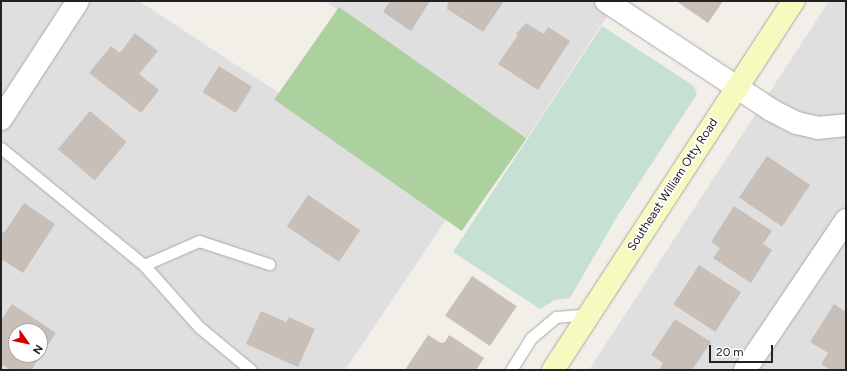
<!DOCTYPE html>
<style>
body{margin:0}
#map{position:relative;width:847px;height:371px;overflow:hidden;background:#f2efe9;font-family:Figtree,sans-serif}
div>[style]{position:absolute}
.residential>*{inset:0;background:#e0dfdf}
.forest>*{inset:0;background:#add19e;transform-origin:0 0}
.wetland>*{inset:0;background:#c6e0d4}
.building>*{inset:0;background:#c7bfb8;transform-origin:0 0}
.roads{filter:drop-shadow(0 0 1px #a9a9a9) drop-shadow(0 0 1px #a9a9a9)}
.lane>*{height:11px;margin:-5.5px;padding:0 5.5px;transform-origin:5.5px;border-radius:5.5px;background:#fff}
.street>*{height:22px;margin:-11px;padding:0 11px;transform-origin:11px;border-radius:11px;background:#fff}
.secondary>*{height:22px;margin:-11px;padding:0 11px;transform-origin:11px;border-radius:11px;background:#f7fabf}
span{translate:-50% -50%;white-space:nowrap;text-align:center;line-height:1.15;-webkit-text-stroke:3.5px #fff;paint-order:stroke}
.street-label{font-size:12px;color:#222}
.frame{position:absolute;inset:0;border:2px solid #222;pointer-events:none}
.north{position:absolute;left:8px;top:323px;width:40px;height:40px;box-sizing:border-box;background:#fff;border:1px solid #a7a7a7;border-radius:50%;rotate:123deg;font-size:11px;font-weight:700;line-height:16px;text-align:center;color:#222}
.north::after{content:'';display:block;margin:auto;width:14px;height:18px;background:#d40000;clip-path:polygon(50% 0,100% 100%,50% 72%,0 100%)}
.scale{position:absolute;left:709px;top:345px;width:64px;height:18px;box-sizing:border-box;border:2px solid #222;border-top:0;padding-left:5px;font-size:12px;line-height:14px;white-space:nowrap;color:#222;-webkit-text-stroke:3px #fff;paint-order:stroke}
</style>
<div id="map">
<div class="residential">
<div style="clip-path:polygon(evenodd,1px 1px,139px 1px,454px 208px,345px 370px,1px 370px,1px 1px,16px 331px,40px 331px,40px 355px,16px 355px,16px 331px)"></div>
<div style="clip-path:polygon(325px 1px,617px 1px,527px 138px)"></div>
<div style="clip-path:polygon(829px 1px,846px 1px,846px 370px,589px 370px)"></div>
</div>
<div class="forest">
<div style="left:339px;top:7px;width:229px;height:113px;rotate:35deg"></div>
</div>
<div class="wetland">
<div style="clip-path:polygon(602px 26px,694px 86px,697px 94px,615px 220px,570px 298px,555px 300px,540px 309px,453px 252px)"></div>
</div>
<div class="building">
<div style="clip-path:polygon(390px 1px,430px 1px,411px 31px,383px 12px)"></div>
<div style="clip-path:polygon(448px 1px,504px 1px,483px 32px,447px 9px)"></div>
<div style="clip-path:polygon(676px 1px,723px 1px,708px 23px)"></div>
<div style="clip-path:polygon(526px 23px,544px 34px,548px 27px,570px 41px,538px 90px,498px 64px,518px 35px,516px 34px)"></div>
<div style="clip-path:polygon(135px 33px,158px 51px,139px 74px,159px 90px,141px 113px,89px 73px,111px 46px,120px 53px)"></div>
<div style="left:219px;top:66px;width:39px;height:31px;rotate:32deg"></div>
<div style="left:90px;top:111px;width:48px;height:50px;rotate:40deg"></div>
<div style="left:767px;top:156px;width:52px;height:50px;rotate:34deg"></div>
<div style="left:308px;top:195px;width:63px;height:38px;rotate:34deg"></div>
<div style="clip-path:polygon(24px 203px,55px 224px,23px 273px,1px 259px,1px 231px,4px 233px)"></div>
<div style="clip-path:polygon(734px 206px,772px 231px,763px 244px,772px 250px,751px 283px,713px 258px,720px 248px,711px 242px)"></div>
<div style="left:699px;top:265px;width:50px;height:47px;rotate:33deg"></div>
<div style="left:472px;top:276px;width:54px;height:48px;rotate:34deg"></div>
<div style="clip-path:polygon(evenodd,12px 304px,56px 333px,31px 370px,11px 370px,1px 364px,1px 320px,12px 304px,16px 331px,40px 331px,40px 355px,16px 355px,16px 331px)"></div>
<div style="clip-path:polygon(834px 304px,846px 312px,846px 370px,831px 370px,821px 364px,828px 353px,810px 342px)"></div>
<div style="clip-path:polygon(261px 311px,286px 322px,289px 317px,315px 329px,298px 367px,246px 344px)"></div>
<div style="clip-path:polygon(675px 319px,711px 342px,692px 370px,659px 370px,663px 363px,651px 355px)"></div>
<div style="clip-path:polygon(428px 335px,441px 343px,445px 342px,449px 335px,484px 358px,476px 370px,405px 370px)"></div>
</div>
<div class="roads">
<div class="lane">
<div style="left:1px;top:148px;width:185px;rotate:39.3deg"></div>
<div style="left:144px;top:265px;width:60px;rotate:-23.6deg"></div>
<div style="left:199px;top:241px;width:74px;rotate:18.2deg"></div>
<div style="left:144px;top:265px;width:83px;rotate:48.4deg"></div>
<div style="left:199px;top:327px;width:67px;rotate:39.6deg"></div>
<div style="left:511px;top:370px;width:38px;rotate:-58deg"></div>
<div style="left:531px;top:338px;width:33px;rotate:-40deg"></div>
<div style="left:556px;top:317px;width:33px;rotate:-5deg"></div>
</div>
<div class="street">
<div style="left:606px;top:1px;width:198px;rotate:33.4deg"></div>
<div style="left:771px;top:110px;width:29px;rotate:27deg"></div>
<div style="left:797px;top:123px;width:22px;rotate:13deg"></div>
<div style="left:818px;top:128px;width:28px;rotate:-6deg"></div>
<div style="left:1px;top:119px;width:141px;rotate:-56.9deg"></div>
<div style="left:745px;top:370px;width:181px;rotate:-56deg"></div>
</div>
<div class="secondary">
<div style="left:553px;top:370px;width:441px;rotate:-56.9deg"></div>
</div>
</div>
<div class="street-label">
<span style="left:673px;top:185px;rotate:-57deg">Southeast William Otty Road</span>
</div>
<div class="frame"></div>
<div class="north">N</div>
<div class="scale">20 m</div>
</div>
